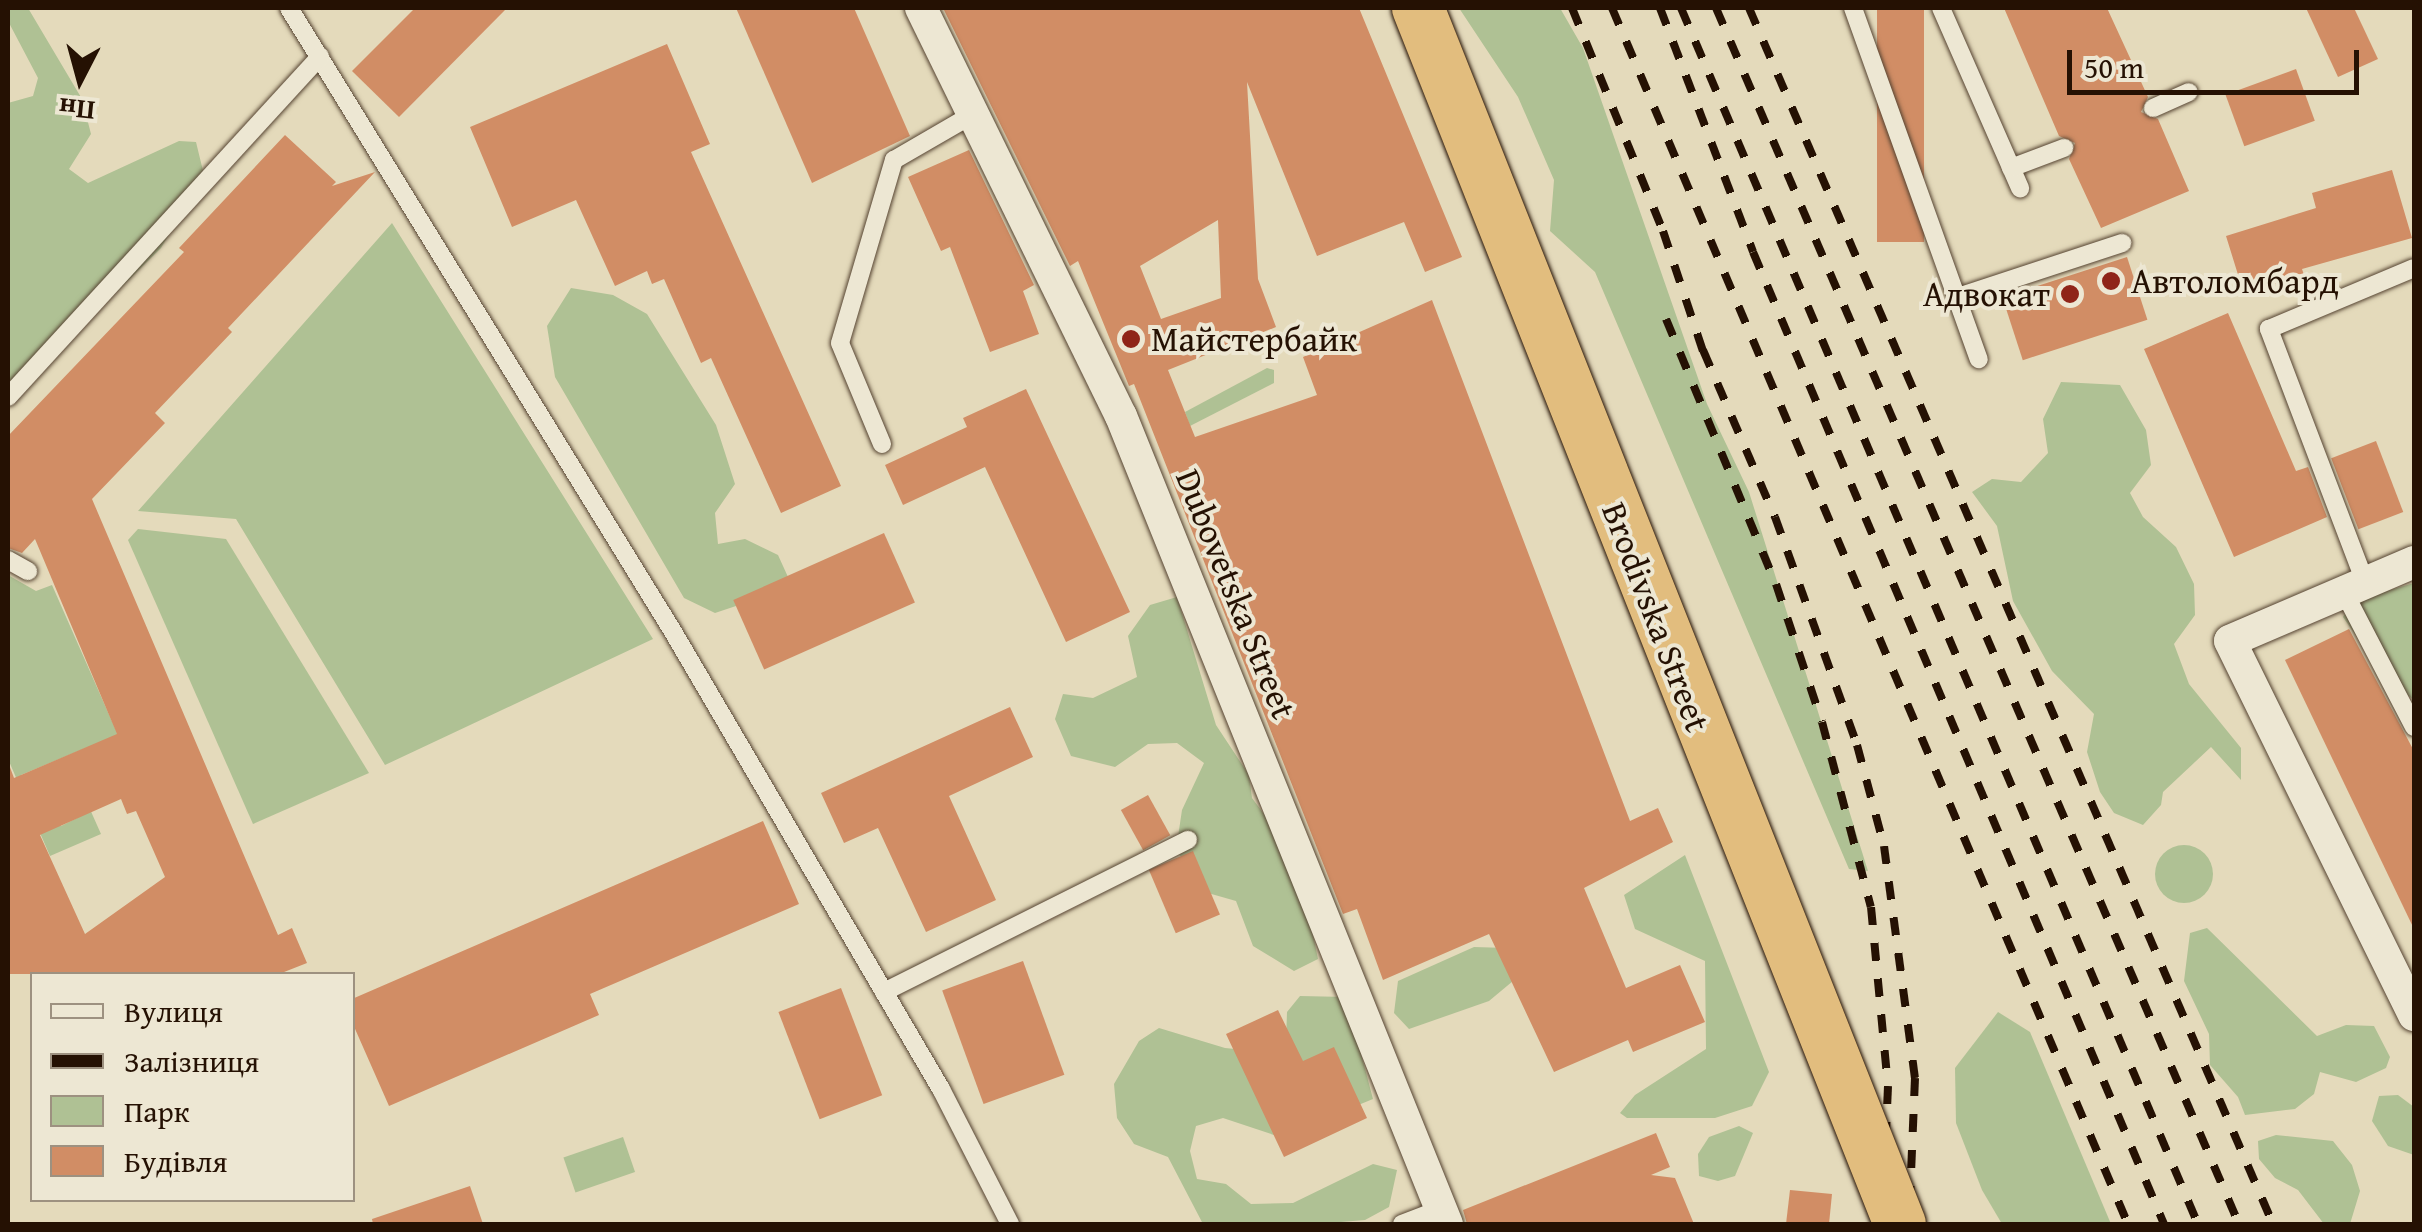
<!DOCTYPE html>
<meta charset="utf-8">
<style>
body{margin:0}
#map{position:relative;width:2422px;height:1232px;overflow:hidden;background:#e4dabb;font-family:"Gentium Book Plus",serif}
div>[style]{position:absolute}
.green>*{inset:0;background:#afc194;transform-origin:0 0}
.round{border-radius:50%}
.building>*{inset:0;background:#d18d65;transform-origin:0 0}
.roads{filter:drop-shadow(0 0 2px #554331) drop-shadow(0 0 2px #554331)}
.service>*{height:18px;margin:-9px;padding:0 9px;transform-origin:9px;border-radius:9px;background:#ede7d3}
.minor>*{height:32px;margin:-16px;padding:0 16px;transform-origin:16px;border-radius:16px;background:#ede7d3}
.rail>*{height:8px;margin-top:-4px;transform-origin:0;background:repeating-linear-gradient(90deg,#251103 0 18px,transparent 0 36px)}
.bridges{filter:drop-shadow(0 0 2px #251103) drop-shadow(0 0 2px #251103)}
.primary-bridge>*{height:52px;margin:-26px;padding:0 26px;transform-origin:26px;border-radius:26px;background:#e2bd7e}
.dots>*{width:28px;height:28px;translate:-50% -50%;box-sizing:border-box;border:5px solid #ede7d3;border-radius:50%}
span{translate:-50% -50%;white-space:nowrap;text-align:center;line-height:1.15;-webkit-text-stroke:8px #ede7d3;paint-order:stroke}
.poi-label{font-size:35px;color:#251103}
.left{translate:0 -50%;text-align:left}
.right{translate:-100% -50%;text-align:right}
.street-label{font-size:35px;color:#251103}
.frame{position:absolute;inset:0;border:10px solid #251103;pointer-events:none}
.legend{position:absolute;left:30px;top:972px;width:325px;height:230px;box-sizing:border-box;background:#ede7d3;border:2px solid #9d9180;margin:0;padding:12px 18px;list-style:none;font-size:30px;color:#251103}
.legend li{display:flex;align-items:center;gap:20px;height:50px}
.legend b{width:50px;border:2px solid #9d9180}
.north{position:absolute;left:30px;top:30px;width:100px;height:100px;-webkit-text-stroke:8px #ede7d3;paint-order:stroke;rotate:186deg;font-size:28px;font-weight:700;line-height:40px;text-align:center;color:#251103}
.north::after{content:'';display:block;margin:auto;width:35px;height:45px;background:#251103;clip-path:polygon(50% 0,100% 100%,50% 72%,0 100%)}
.scale{position:absolute;left:2067px;top:50px;width:292px;height:45px;box-sizing:border-box;border:5px solid #251103;border-top:0;padding-left:12px;font-size:30px;line-height:35px;white-space:nowrap;color:#251103;-webkit-text-stroke:8px #ede7d3;paint-order:stroke}
</style>
<div id="map">
<div class="green">
<div style="clip-path:polygon(8px 8px,28px 8px,82px 99px,91px 134px,69px 169px,88px 183px,179px 141px,196px 142px,204px 175px,161px 248px,23px 385px,8px 409px,8px 103px,33px 96px,38px 78px,8px 21px)"></div>
<div style="clip-path:polygon(1459px 8px,1560px 8px,1583px 48px,1707px 404px,1749px 492px,1868px 871px,1849px 869px,1595px 272px,1550px 231px,1554px 180px,1518px 97px)"></div>
<div style="clip-path:polygon(392px 223px,653px 639px,385px 765px,236px 519px,138px 511px)"></div>
<div style="clip-path:polygon(571px 288px,613px 295px,647px 314px,716px 425px,735px 484px,715px 513px,718px 544px,745px 539px,778px 555px,788px 577px,763px 597px,715px 613px,684px 598px,555px 377px,547px 326px)"></div>
<div style="clip-path:polygon(1267px 368px,1274px 370px,1274px 383px,1190px 426px,1185px 412px)"></div>
<div style="clip-path:polygon(2061px 382px,2120px 385px,2146px 430px,2151px 465px,2130px 493px,2143px 517px,2176px 547px,2194px 584px,2195px 615px,2174px 644px,2189px 684px,2241px 748px,2241px 780px,2211px 747px,2163px 792px,2161px 805px,2143px 825px,2114px 813px,2100px 792px,2087px 752px,2094px 714px,2052px 671px,2013px 601px,1997px 526px,1972px 492px,1992px 479px,2021px 482px,2048px 453px,2043px 419px)"></div>
<div style="clip-path:polygon(138px 529px,226px 539px,369px 773px,253px 824px,128px 540px)"></div>
<div style="clip-path:polygon(8px 575px,36px 591px,52px 585px,129px 760px,109px 795px,88px 747px,21px 775px,61px 826px,77px 818px,72px 804px,85px 798px,101px 834px,50px 856px,8px 759px)"></div>
<div style="clip-path:polygon(2414px 583px,2414px 700px,2386px 679px,2343px 617px,2353px 601px)"></div>
<div style="clip-path:polygon(1177px 597px,1216px 725px,1249px 775px,1252px 798px,1283px 840px,1309px 915px,1318px 959px,1294px 971px,1253px 946px,1236px 901px,1208px 893px,1176px 850px,1182px 810px,1204px 763px,1177px 743px,1148px 744px,1115px 767px,1071px 756px,1055px 719px,1063px 694px,1093px 698px,1137px 677px,1128px 636px,1150px 605px)"></div>
<div class="round" style="left:2155px;top:845px;width:58px;height:58px"></div>
<div style="clip-path:polygon(1685px 855px,1769px 1072px,1752px 1106px,1715px 1118px,1627px 1118px,1620px 1113px,1635px 1095px,1706px 1049px,1705px 961px,1635px 929px,1624px 895px)"></div>
<div style="clip-path:polygon(2207px 928px,2317px 1036px,2346px 1025px,2374px 1026px,2390px 1057px,2386px 1068px,2356px 1082px,2320px 1072px,2314px 1094px,2295px 1109px,2245px 1115px,2238px 1097px,2210px 1065px,2209px 1034px,2184px 981px,2190px 933px)"></div>
<div style="clip-path:polygon(1474px 947px,1507px 948px,1525px 971px,1489px 1001px,1409px 1029px,1394px 1013px,1398px 981px)"></div>
<div style="clip-path:polygon(1300px 996px,1346px 997px,1373px 1099px,1280px 1137px,1223px 1118px,1196px 1126px,1190px 1151px,1197px 1179px,1226px 1184px,1251px 1204px,1293px 1203px,1373px 1164px,1397px 1170px,1389px 1207px,1365px 1220px,1317px 1224px,1203px 1224px,1168px 1157px,1134px 1144px,1117px 1118px,1114px 1084px,1139px 1041px,1159px 1028px,1225px 1048px,1256px 1051px,1286px 1042px,1287px 1012px)"></div>
<div style="clip-path:polygon(1998px 1012px,2030px 1032px,2111px 1224px,2002px 1224px,1982px 1190px,1956px 1123px,1955px 1068px)"></div>
<div style="clip-path:polygon(2398px 1095px,2414px 1107px,2414px 1155px,2388px 1146px,2372px 1121px,2379px 1096px)"></div>
<div style="clip-path:polygon(1739px 1126px,1753px 1133px,1735px 1176px,1718px 1181px,1699px 1176px,1698px 1154px,1709px 1137px)"></div>
<div style="clip-path:polygon(2276px 1135px,2333px 1141px,2352px 1165px,2360px 1191px,2350px 1224px,2324px 1224px,2298px 1190px,2275px 1178px,2259px 1159px,2258px 1141px)"></div>
<div style="left:623px;top:1137px;width:37px;height:63px;rotate:71deg"></div>
</div>
<div class="building">
<div style="clip-path:polygon(415px 8px,507px 8px,399px 117px,352px 71px)"></div>
<div style="clip-path:polygon(736px 8px,854px 8px,910px 136px,812px 183px)"></div>
<div style="clip-path:polygon(evenodd,943px 8px,1359px 8px,1462px 257px,1425px 272px,1404px 222px,1317px 256px,1247px 82px,1258px 279px,1276px 327px,1168px 370px,1195px 437px,1317px 395px,1303px 357px,1432px 300px,1630px 821px,1658px 808px,1673px 842px,1584px 888px,1626px 988px,1680px 965px,1705px 1022px,1633px 1052px,1628px 1040px,1554px 1072px,1489px 934px,1383px 980px,1357px 909px,1343px 914px,1134px 384px,1129px 386px,1078px 261px,1070px 266px,943px 8px,1218px 220px,1221px 298px,1161px 319px,1140px 266px,1218px 220px)"></div>
<div style="left:1877px;top:8px;width:47px;height:234px"></div>
<div style="clip-path:polygon(2004px 8px,2107px 8px,2148px 97px,2141px 112px,2158px 119px,2189px 191px,2101px 228px,2069px 159px,2075px 143px,2059px 136px)"></div>
<div style="clip-path:polygon(2306px 8px,2354px 8px,2378px 59px,2338px 77px)"></div>
<div style="clip-path:polygon(667px 44px,710px 144px,691px 152px,841px 486px,781px 513px,711px 358px,701px 363px,664px 279px,652px 284px,647px 271px,615px 286px,576px 200px,512px 227px,470px 127px)"></div>
<div style="left:2296px;top:69px;width:55px;height:75px;rotate:70deg"></div>
<div style="clip-path:polygon(evenodd,285px 135px,336px 182px,332px 186px,375px 172px,228px 328px,232px 332px,155px 413px,165px 423px,92px 499px,278px 935px,292px 928px,307px 963px,279px 974px,8px 974px,8px 762px,14px 778px,117px 734px,35px 539px,22px 553px,8px 548px,8px 436px,184px 252px,179px 248px,285px 135px,121px 799px,127px 814px,136px 811px,165px 877px,85px 934px,40px 835px,121px 799px)"></div>
<div style="clip-path:polygon(969px 150px,1034px 285px,1023px 291px,1039px 334px,990px 352px,950px 247px,941px 251px,908px 177px)"></div>
<div style="clip-path:polygon(2392px 170px,2412px 238px,2302px 269px,2304px 275px,2244px 294px,2226px 236px,2316px 208px,2312px 193px)"></div>
<div style="left:2127px;top:257px;width:66px;height:131px;rotate:72deg"></div>
<div style="clip-path:polygon(2228px 313px,2296px 471px,2308px 467px,2327px 517px,2234px 557px,2144px 349px)"></div>
<div style="clip-path:polygon(1026px 389px,1130px 612px,1066px 642px,985px 467px,903px 505px,885px 465px,967px 427px,963px 418px)"></div>
<div style="left:2376px;top:441px;width:76px;height:48px;rotate:69deg"></div>
<div style="left:884px;top:533px;width:76px;height:165px;rotate:66deg"></div>
<div style="clip-path:polygon(2349px 629px,2414px 751px,2414px 929px,2285px 660px)"></div>
<div style="clip-path:polygon(1010px 707px,1033px 757px,949px 796px,996px 900px,926px 932px,878px 828px,844px 843px,821px 793px)"></div>
<div style="left:1148px;top:795px;width:46px;height:31px;rotate:61deg"></div>
<div style="clip-path:polygon(763px 821px,799px 904px,590px 994px,599px 1015px,389px 1106px,352px 1022px,352px 999px)"></div>
<div style="left:1193px;top:851px;width:69px;height:48px;rotate:67deg"></div>
<div style="left:1023px;top:961px;width:121px;height:86px;rotate:70deg"></div>
<div style="left:841px;top:988px;width:115px;height:67px;rotate:69deg"></div>
<div style="clip-path:polygon(1278px 1010px,1303px 1061px,1334px 1047px,1367px 1118px,1284px 1157px,1226px 1034px)"></div>
<div style="clip-path:polygon(1656px 1133px,1670px 1167px,1651px 1175px,1675px 1178px,1694px 1224px,1467px 1224px,1463px 1210px)"></div>
<div style="clip-path:polygon(470px 1186px,483px 1224px,373px 1224px,372px 1219px)"></div>
<div style="clip-path:polygon(1790px 1190px,1832px 1194px,1829px 1224px,1786px 1224px)"></div>
</div>
<div class="roads">
<div class="service">
<div style="left:289px;top:8px;width:730px;rotate:58.38deg"></div>
<div style="left:672px;top:630px;width:532px;rotate:59.63deg"></div>
<div style="left:941px;top:1089px;width:152px;rotate:62.9deg"></div>
<div style="left:1853px;top:8px;width:373px;rotate:70.3deg"></div>
<div style="left:1941px;top:8px;width:197px;rotate:66.3deg"></div>
<div style="left:2153px;top:108px;width:39px;rotate:-24deg"></div>
<div style="left:2011px;top:168px;width:57px;rotate:-20.7deg"></div>
<div style="left:1958px;top:297px;width:173px;rotate:-18.2deg"></div>
<div style="left:8px;top:397px;width:462px;rotate:-47.5deg"></div>
<div style="left:882px;top:444px;width:109px;rotate:-112.6deg"></div>
<div style="left:840px;top:343px;width:191px;rotate:-73.6deg"></div>
<div style="left:894px;top:160px;width:88px;rotate:-30.1deg"></div>
<div style="left:8px;top:560px;width:23px;rotate:29deg"></div>
<div style="left:2365px;top:582px;width:271px;rotate:-110.8deg"></div>
<div style="left:2269px;top:329px;width:157px;rotate:-22.8deg"></div>
<div style="left:2344px;top:592px;width:152px;rotate:62.6deg"></div>
<div style="left:884px;top:992px;width:340px;rotate:-26.6deg"></div>
<div style="left:1402px;top:1224px;width:42px;rotate:-21deg"></div>
</div>
<div class="minor">
<div style="left:921px;top:8px;width:454px;rotate:63.9deg"></div>
<div style="left:1121px;top:416px;width:871px;rotate:68.03deg"></div>
<div style="left:2414px;top:562px;width:200px;rotate:156.8deg"></div>
<div style="left:2230px;top:641px;width:417px;rotate:63.8deg"></div>
</div>
</div>
<div class="rail">
<div style="left:1572px;top:8px;width:241px;rotate:67.8deg"></div>
<div style="left:1663px;top:231px;width:136px;rotate:71.6deg"></div>
<div style="left:1612px;top:8px;width:1321px;rotate:67.01deg"></div>
<div style="left:1660px;top:8px;width:261px;rotate:69.1deg"></div>
<div style="left:1753px;top:252px;width:1055px;rotate:67.08deg"></div>
<div style="left:1681px;top:8px;width:1321px;rotate:66.97deg"></div>
<div style="left:1716px;top:8px;width:1324px;rotate:66.73deg"></div>
<div style="left:1749px;top:8px;width:1324px;rotate:66.69deg"></div>
<div style="left:1666px;top:319px;width:287px;rotate:67.5deg"></div>
<div style="left:1776px;top:584px;width:145px;rotate:71.6deg"></div>
<div style="left:1822px;top:722px;width:191px;rotate:75.2deg"></div>
<div style="left:1871px;top:907px;width:180px;rotate:84.6deg"></div>
<div style="left:1888px;top:1086px;width:138px;rotate:92.5deg"></div>
<div style="left:1703px;top:350px;width:182px;rotate:66.7deg"></div>
<div style="left:1775px;top:517px;width:242px;rotate:70.2deg"></div>
<div style="left:1857px;top:745px;width:105px;rotate:75deg"></div>
<div style="left:1884px;top:846px;width:234px;rotate:82.4deg"></div>
<div style="left:1915px;top:1078px;width:146px;rotate:92.4deg"></div>
</div>
<div class="bridges">
<div class="primary-bridge">
<div style="left:1418px;top:8px;width:1308px;rotate:68.38deg"></div>
</div>
</div>
<div class="dots">
<div style="left:2111px;top:281px;background:#8f2418"></div>
<div style="left:2070px;top:294px;background:#8f2418"></div>
<div style="left:1131px;top:339px;background:#8f2418"></div>
</div>
<div class="poi-label">
<span class="left" style="left:2131px;top:281px">Автоломбард</span>
<span class="right" style="left:2050px;top:294px">Адвокат</span>
<span class="left" style="left:1151px;top:339px">Майстербайк</span>
</div>
<div class="street-label">
<span style="left:1236px;top:594px;rotate:68deg">Dubovetska Street</span>
<span style="left:1656px;top:617px;rotate:69deg">Brodivska Street</span>
</div>
<div class="frame"></div>
<ul class="legend">
<li><b style="height:12px;background:#ede7d3"></b>Вулиця</li>
<li><b style="height:12px;background:#251103"></b>Залізниця</li>
<li><b style="height:28px;background:#afc194"></b>Парк</li>
<li><b style="height:28px;background:#d18d65"></b>Будівля</li>
</ul>
<div class="north">Пн</div>
<div class="scale">50 m</div>
</div>
